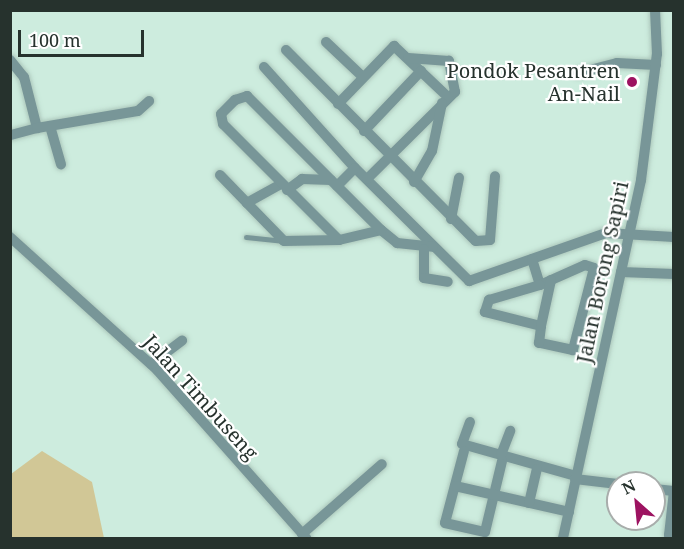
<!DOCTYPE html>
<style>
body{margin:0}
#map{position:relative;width:684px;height:549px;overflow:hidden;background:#cdecde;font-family:"Noto Serif",serif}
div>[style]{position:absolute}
.green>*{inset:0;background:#d1c796}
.roads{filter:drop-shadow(0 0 2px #acc7bb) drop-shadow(0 0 2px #acc7bb)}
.service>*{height:5px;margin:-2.5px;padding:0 2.5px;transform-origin:2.5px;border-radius:2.5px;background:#789698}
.minor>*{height:10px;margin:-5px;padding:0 5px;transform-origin:5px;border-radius:5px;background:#789698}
.dots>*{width:16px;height:16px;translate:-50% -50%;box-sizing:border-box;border:3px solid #fff;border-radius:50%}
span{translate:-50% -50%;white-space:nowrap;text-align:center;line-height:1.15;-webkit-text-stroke:4.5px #fff;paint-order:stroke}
.poi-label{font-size:20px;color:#26322d}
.right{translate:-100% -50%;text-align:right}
.street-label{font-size:20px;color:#26322d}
.frame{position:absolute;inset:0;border:12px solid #26322d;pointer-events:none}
.north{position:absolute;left:606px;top:471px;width:60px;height:60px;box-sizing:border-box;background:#fff;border:2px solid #a8adab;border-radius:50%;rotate:333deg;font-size:16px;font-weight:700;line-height:24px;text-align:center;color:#26322d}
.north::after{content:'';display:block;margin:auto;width:21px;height:27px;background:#9d1361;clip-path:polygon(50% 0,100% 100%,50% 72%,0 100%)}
.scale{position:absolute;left:18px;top:30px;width:126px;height:27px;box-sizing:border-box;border:3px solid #26322d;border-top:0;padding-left:8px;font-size:18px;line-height:21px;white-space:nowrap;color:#26322d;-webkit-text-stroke:4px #fff;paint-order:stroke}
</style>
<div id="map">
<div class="green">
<div style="clip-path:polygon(42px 451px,92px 482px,104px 538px,11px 538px,11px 474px)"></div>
</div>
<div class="roads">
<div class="service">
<div style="left:246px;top:237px;width:36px;rotate:6deg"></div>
</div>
<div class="minor">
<div style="left:326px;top:42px;width:51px;rotate:43.4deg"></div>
<div style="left:286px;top:50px;width:269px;rotate:45.2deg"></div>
<div style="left:476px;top:241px;width:14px;rotate:-4deg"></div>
<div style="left:490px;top:240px;width:64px;rotate:-85.5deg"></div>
<div style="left:10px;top:60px;width:22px;rotate:51deg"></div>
<div style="left:24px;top:77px;width:53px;rotate:75.7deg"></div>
<div style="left:37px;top:128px;width:28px;rotate:165deg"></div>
<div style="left:264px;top:67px;width:136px;rotate:48deg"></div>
<div style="left:355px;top:168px;width:161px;rotate:44.7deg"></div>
<div style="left:469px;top:281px;width:145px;rotate:-19.3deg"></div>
<div style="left:606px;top:233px;width:68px;rotate:3.4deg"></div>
<div style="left:578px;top:73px;width:40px;rotate:-14.4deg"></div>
<div style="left:617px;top:63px;width:39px;rotate:3deg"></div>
<div style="left:338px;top:104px;width:81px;rotate:-46deg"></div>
<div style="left:394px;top:46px;width:74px;rotate:43.4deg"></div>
<div style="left:50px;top:126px;width:40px;rotate:74deg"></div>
<div style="left:37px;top:128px;width:102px;rotate:-9.6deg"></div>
<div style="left:138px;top:111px;width:15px;rotate:-42deg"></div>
<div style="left:364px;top:131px;width:83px;rotate:-46.5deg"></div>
<div style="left:220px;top:175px;width:39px;rotate:46deg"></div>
<div style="left:367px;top:179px;width:124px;rotate:-44.7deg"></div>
<div style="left:455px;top:92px;width:32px;rotate:-101deg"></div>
<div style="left:449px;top:61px;width:41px;rotate:-175.8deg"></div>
<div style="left:414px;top:182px;width:36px;rotate:-60deg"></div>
<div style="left:432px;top:151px;width:49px;rotate:-78.2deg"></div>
<div style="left:281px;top:184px;width:39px;rotate:151deg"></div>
<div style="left:247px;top:203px;width:53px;rotate:45.8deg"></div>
<div style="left:284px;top:241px;width:55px;rotate:-1deg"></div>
<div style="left:339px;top:240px;width:43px;rotate:-13.4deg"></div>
<div style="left:381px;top:230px;width:21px;rotate:39deg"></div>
<div style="left:397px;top:243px;width:36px;rotate:6deg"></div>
<div style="left:337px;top:186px;width:25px;rotate:-45deg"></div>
<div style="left:287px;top:190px;width:19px;rotate:-36deg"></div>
<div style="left:302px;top:179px;width:29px;rotate:2deg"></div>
<div style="left:451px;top:219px;width:42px;rotate:-79deg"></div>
<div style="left:10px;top:237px;width:198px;rotate:42.1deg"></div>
<div style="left:157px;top:370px;width:225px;rotate:48.4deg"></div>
<div style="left:339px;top:240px;width:164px;rotate:-135deg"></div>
<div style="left:223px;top:124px;width:10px;rotate:-101deg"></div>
<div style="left:221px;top:114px;width:20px;rotate:-45deg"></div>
<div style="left:235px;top:100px;width:13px;rotate:-18deg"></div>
<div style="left:247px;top:96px;width:190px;rotate:45deg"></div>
<div style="left:424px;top:249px;width:29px;rotate:90deg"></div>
<div style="left:424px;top:278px;width:24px;rotate:9deg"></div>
<div style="left:532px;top:259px;width:27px;rotate:73deg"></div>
<div style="left:540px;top:285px;width:49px;rotate:-24deg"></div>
<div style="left:585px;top:265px;width:9px;rotate:18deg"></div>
<div style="left:594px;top:268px;width:85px;rotate:104.4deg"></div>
<div style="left:573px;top:350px;width:35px;rotate:-168deg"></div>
<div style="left:539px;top:343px;width:17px;rotate:-83deg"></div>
<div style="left:541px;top:326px;width:58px;rotate:-166deg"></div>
<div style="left:485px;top:312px;width:13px;rotate:-72deg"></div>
<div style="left:489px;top:300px;width:53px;rotate:-16.4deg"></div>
<div style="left:621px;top:272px;width:53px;rotate:2.2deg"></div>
<div style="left:541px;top:326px;width:47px;rotate:-77.7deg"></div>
<div style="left:151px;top:364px;width:39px;rotate:-37deg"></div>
<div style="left:470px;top:422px;width:23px;rotate:110deg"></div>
<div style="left:462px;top:444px;width:118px;rotate:15.7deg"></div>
<div style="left:464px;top:451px;width:74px;rotate:104.8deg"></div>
<div style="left:445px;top:523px;width:41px;rotate:12.7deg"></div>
<div style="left:485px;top:532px;width:73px;rotate:-76.5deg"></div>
<div style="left:501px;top:455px;width:26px;rotate:-69deg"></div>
<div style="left:575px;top:479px;width:43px;rotate:6.6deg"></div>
<div style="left:455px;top:486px;width:117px;rotate:12.8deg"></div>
<div style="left:654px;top:489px;width:20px;rotate:6deg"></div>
<div style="left:674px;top:491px;width:44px;rotate:96.5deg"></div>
<div style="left:669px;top:535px;width:5px"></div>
<div style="left:529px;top:503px;width:35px;rotate:-77deg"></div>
<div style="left:302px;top:534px;width:106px;rotate:-41.2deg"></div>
<div style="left:563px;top:538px;width:366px;rotate:-77.7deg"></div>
<div style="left:641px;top:180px;width:127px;rotate:-82.8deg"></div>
<div style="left:657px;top:54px;width:44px;rotate:-92.6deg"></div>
</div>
</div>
<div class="dots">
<div style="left:632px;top:82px;background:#9d1361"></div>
</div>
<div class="poi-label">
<span class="right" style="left:620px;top:82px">Pondok Pesantren<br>An-Nail</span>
</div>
<div class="street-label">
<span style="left:602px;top:272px;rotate:-78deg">Jalan Borong Sapiri</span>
<span style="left:201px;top:397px;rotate:48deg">Jalan Timbuseng</span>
</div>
<div class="frame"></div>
<div class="north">N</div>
<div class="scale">100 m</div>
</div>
